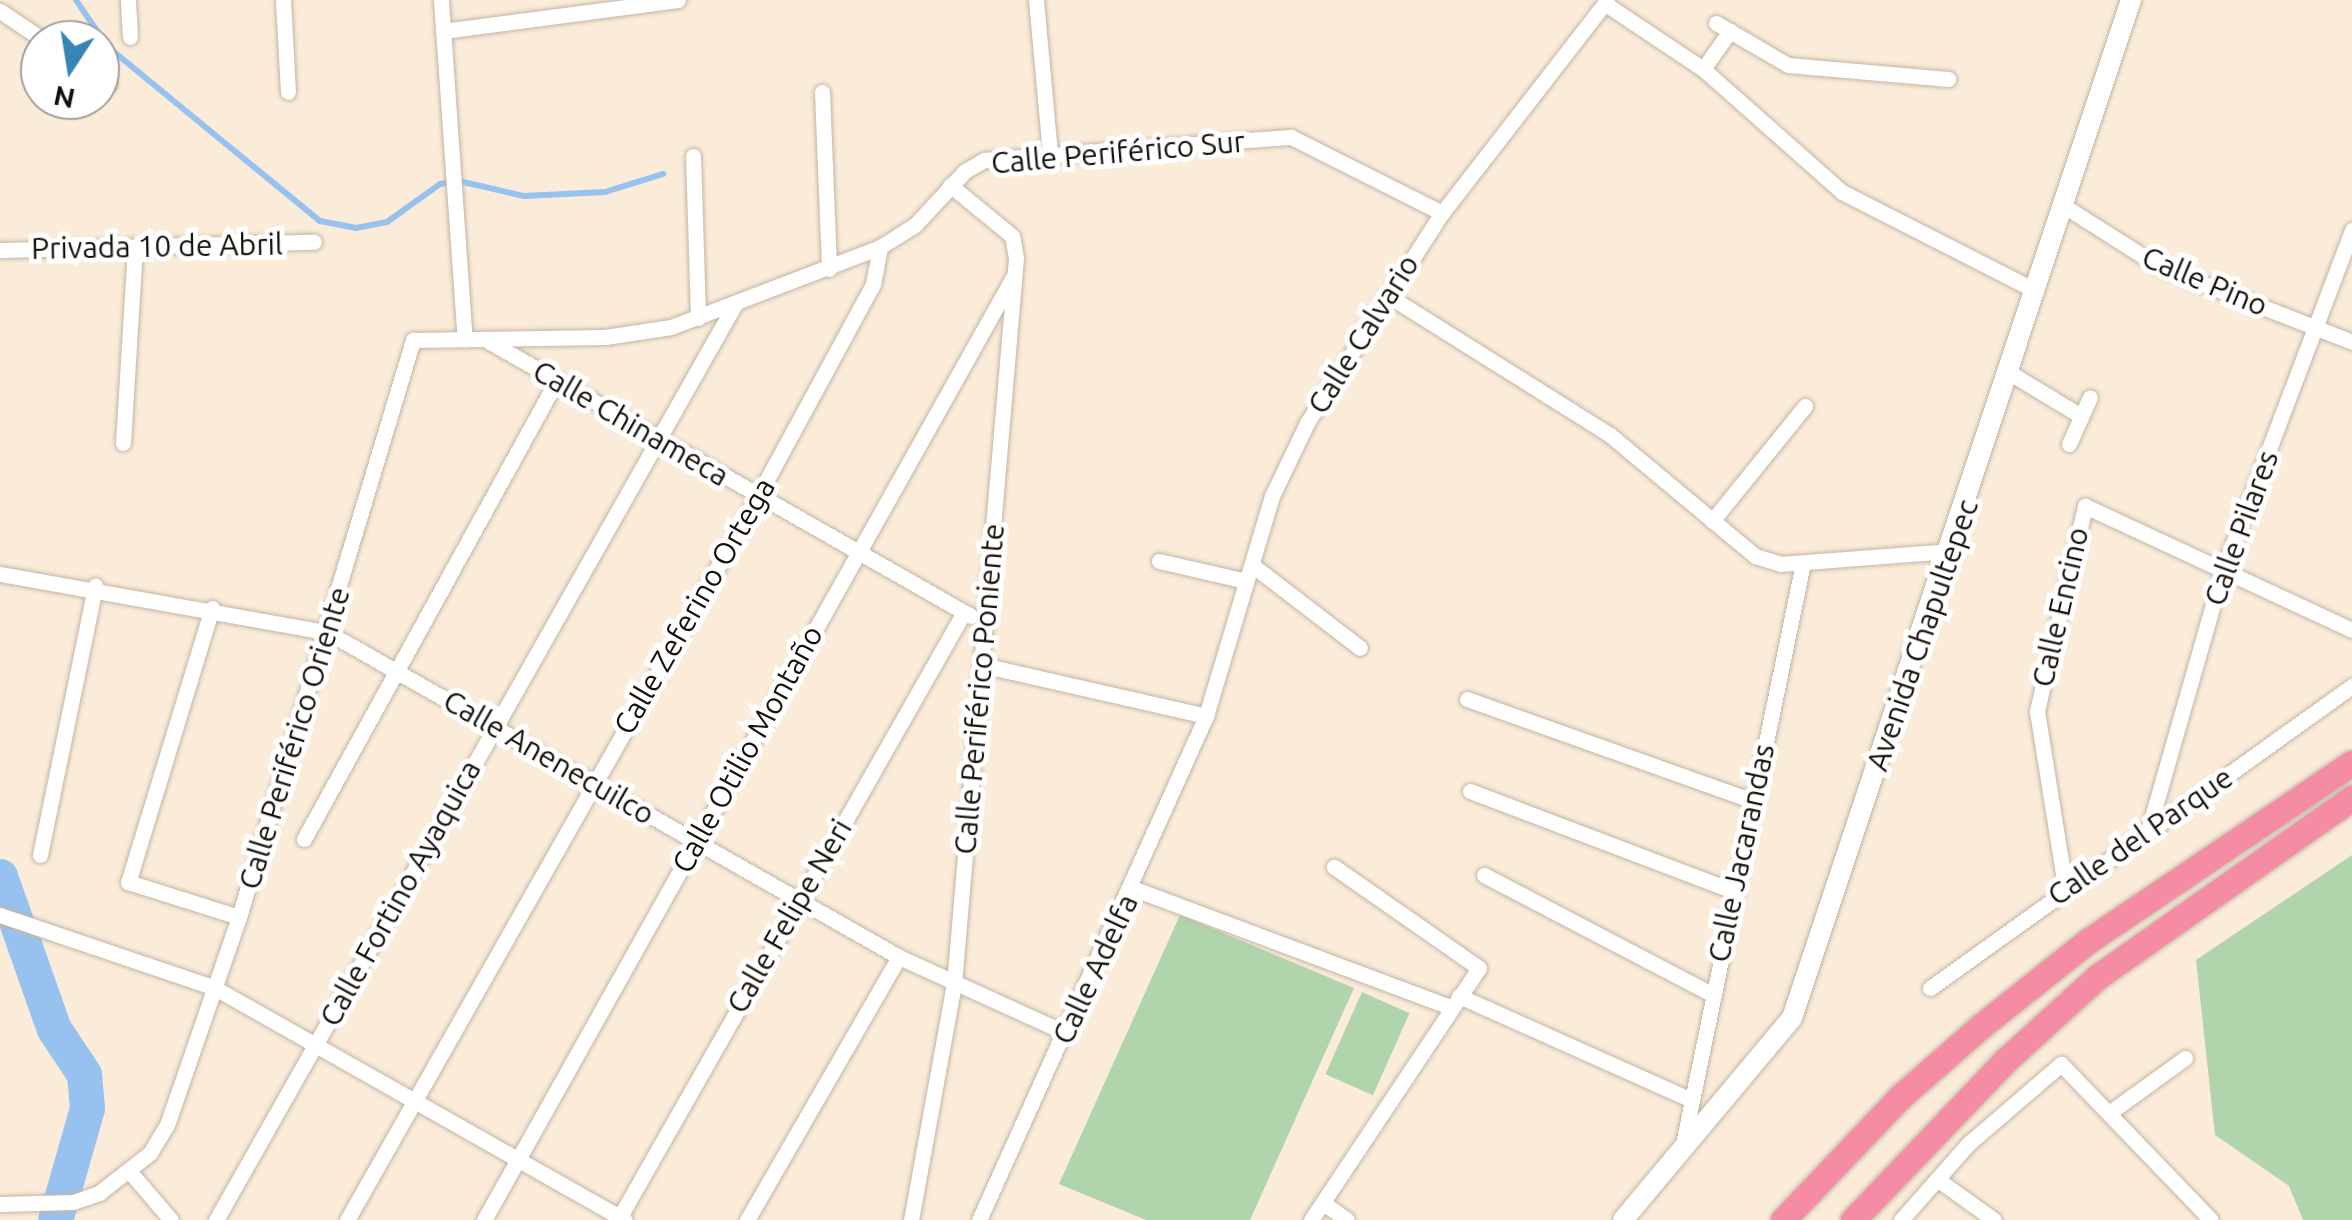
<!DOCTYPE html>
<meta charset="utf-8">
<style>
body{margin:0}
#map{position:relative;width:2352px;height:1220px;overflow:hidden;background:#fbecda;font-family:Ubuntu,sans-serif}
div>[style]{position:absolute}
.green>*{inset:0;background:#b0d4ab;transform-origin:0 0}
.stream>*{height:6px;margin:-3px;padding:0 3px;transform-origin:3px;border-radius:3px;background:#97c2ef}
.river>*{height:35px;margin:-17.5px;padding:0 17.5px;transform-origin:17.5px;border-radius:17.5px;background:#97c2ef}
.roads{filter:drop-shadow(0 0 2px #c3b5a4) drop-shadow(0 0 2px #c3b5a4)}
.minor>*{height:15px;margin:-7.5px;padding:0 7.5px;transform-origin:7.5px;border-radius:7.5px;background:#fff}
.tertiary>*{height:20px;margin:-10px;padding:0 10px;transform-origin:10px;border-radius:10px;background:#fff}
.trunk>*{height:25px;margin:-12.5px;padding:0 12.5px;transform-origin:12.5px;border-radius:12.5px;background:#f68ca4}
span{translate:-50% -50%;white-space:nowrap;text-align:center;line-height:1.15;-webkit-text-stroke:10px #fff;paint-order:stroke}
.street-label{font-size:30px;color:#140f09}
.north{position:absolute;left:20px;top:20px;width:100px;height:100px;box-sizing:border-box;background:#fff;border:2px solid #a19f9d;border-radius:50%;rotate:192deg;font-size:28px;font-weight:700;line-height:40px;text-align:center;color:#140f09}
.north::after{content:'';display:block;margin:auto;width:35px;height:45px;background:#3784b7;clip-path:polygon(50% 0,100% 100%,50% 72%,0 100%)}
</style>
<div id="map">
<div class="green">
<div style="clip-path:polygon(2352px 855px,2352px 1220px,2303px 1220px,2289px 1186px,2215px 1135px,2196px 960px)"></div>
<div style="clip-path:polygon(1180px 915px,1354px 988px,1250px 1220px,1146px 1220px,1059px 1184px)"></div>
<div style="left:1362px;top:992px;width:52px;height:90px;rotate:24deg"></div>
</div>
<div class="stream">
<div style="left:76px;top:0;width:57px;rotate:55.8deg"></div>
<div style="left:108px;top:47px;width:274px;rotate:39.4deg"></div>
<div style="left:320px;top:221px;width:37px;rotate:11deg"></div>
<div style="left:356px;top:228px;width:32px;rotate:-11deg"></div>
<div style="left:387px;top:222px;width:65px;rotate:-35.6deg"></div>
<div style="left:440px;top:184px;width:19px;rotate:-9deg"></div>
<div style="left:459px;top:181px;width:67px;rotate:13deg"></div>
<div style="left:524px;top:196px;width:81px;rotate:-2.8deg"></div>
<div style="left:605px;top:192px;width:61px;rotate:-17.2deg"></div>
</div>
<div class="river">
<div style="left:0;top:876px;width:162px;rotate:70.6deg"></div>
<div style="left:54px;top:1029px;width:54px;rotate:56.3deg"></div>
<div style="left:84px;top:1074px;width:34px;rotate:85deg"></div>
<div style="left:87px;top:1108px;width:116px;rotate:105.9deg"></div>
</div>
<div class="roads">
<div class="minor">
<div style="left:128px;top:0;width:37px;rotate:87deg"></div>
<div style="left:283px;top:0;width:92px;rotate:86.9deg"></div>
<div style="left:441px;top:0;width:340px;rotate:86deg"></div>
<div style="left:1036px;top:0;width:154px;rotate:84.8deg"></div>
<div style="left:1607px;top:5px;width:115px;rotate:33.7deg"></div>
<div style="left:1703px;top:69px;width:186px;rotate:41.5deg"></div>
<div style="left:1842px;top:192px;width:218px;rotate:27deg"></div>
<div style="left:0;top:11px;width:52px;rotate:34deg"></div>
<div style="left:1716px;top:23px;width:83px;rotate:30.3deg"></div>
<div style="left:1788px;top:65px;width:161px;rotate:5deg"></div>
<div style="left:443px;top:31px;width:237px;rotate:-7.5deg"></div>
<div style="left:1703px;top:69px;width:47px;rotate:-54.6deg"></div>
<div style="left:100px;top:78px;width:11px;rotate:34deg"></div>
<div style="left:822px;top:92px;width:177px;rotate:87.7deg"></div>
<div style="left:693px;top:156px;width:162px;rotate:88.2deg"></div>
<div style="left:2064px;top:206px;width:114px;rotate:32.4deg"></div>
<div style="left:2160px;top:267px;width:206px;rotate:21.3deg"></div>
<div style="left:0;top:250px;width:314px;rotate:-1.5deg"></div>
<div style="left:1387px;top:295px;width:263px;rotate:32.1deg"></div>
<div style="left:1610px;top:435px;width:189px;rotate:39.8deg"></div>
<div style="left:1755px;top:556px;width:27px;rotate:17deg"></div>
<div style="left:1781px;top:564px;width:170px;rotate:-4.4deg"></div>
<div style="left:488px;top:341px;width:556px;rotate:29.66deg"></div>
<div style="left:2010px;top:373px;width:83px;rotate:31.2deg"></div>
<div style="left:123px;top:443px;width:196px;rotate:-86.5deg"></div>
<div style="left:2069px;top:444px;width:51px;rotate:-65.9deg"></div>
<div style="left:1712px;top:521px;width:148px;rotate:-51deg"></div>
<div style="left:1159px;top:561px;width:89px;rotate:12.9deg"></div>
<div style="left:1252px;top:565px;width:136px;rotate:37.5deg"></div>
<div style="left:0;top:574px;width:332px;rotate:10.1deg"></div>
<div style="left:327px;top:632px;width:658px;rotate:29.6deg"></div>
<div style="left:899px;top:957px;width:183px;rotate:24.5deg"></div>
<div style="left:212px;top:608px;width:287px;rotate:107deg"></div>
<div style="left:128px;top:882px;width:116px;rotate:17.5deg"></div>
<div style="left:982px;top:665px;width:230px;rotate:12.8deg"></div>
<div style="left:1467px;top:699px;width:301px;rotate:19.6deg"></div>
<div style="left:1470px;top:791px;width:281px;rotate:20.8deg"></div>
<div style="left:2148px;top:831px;width:272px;rotate:-74deg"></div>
<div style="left:2223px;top:570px;width:364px;rotate:-69.2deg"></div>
<div style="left:304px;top:839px;width:524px;rotate:-61.14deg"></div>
<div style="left:40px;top:855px;width:275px;rotate:-78.4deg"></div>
<div style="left:1484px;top:875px;width:257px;rotate:27.6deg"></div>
<div style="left:2065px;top:886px;width:177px;rotate:-99.1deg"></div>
<div style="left:2037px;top:711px;width:211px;rotate:-76.8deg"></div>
<div style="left:2085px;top:506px;width:294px;rotate:24.9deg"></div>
<div style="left:1132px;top:888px;width:340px;rotate:20.5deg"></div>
<div style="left:0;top:915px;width:225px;rotate:18.7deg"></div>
<div style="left:213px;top:987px;width:473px;rotate:29.5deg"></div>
<div style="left:1930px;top:988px;width:519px;rotate:-35.59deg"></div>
<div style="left:1459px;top:996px;width:254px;rotate:24.1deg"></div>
<div style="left:2109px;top:1113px;width:94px;rotate:-35.9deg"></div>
<div style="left:1683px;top:1144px;width:593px;rotate:-78.33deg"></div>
<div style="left:130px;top:1172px;width:63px;rotate:49.5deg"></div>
<div style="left:1937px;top:1179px;width:70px;rotate:35.7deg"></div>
<div style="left:1323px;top:1203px;width:29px;rotate:35deg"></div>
<div style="left:0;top:1204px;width:73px;rotate:-1.6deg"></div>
<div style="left:73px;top:1202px;width:28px;rotate:-19deg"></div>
<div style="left:99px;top:1193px;width:65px;rotate:-38.1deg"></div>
<div style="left:150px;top:1153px;width:33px;rotate:-59deg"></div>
<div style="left:167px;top:1125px;width:220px;rotate:-70.9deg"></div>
<div style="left:239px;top:917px;width:603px;rotate:-73.22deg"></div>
<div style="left:413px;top:340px;width:192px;rotate:-0.9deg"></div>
<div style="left:605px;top:337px;width:67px;rotate:-8.6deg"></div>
<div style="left:671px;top:327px;width:224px;rotate:-20.9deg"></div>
<div style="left:880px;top:247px;width:41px;rotate:-32.2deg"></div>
<div style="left:915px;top:225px;width:74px;rotate:-47.2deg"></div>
<div style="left:965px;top:171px;width:22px;rotate:-30deg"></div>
<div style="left:984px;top:160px;width:308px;rotate:-4.3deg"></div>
<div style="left:1291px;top:137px;width:169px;rotate:26.7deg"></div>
<div style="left:216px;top:1220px;width:1051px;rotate:-60.46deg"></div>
<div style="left:347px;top:1220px;width:833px;rotate:-60.42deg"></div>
<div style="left:758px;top:496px;width:241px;rotate:-61.5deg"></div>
<div style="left:873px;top:284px;width:38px;rotate:-79deg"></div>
<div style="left:484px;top:1220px;width:1079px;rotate:-60.7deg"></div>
<div style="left:618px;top:1220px;width:697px;rotate:-60.35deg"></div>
<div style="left:747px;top:1220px;width:304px;rotate:-60deg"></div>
<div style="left:911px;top:1220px;width:240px;rotate:-79.7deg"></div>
<div style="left:954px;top:984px;width:729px;rotate:-85.12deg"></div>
<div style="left:1016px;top:258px;width:22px;rotate:-100deg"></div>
<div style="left:1012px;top:236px;width:80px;rotate:-140.6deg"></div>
<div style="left:979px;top:1220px;width:553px;rotate:-65.75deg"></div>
<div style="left:1206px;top:716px;width:230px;rotate:-73.3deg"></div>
<div style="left:1272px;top:496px;width:81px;rotate:-64.4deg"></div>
<div style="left:1307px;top:423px;width:250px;rotate:-57.3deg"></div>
<div style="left:1442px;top:213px;width:269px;rotate:-52.2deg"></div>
<div style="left:1311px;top:1220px;width:303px;rotate:-56.3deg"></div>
<div style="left:1479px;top:968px;width:177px;rotate:-145.1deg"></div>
<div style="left:1901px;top:1220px;width:101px;rotate:-48.6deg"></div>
<div style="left:1968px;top:1144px;width:123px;rotate:-40.7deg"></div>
<div style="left:2061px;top:1064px;width:216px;rotate:46.1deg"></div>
</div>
<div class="tertiary">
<div style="left:1623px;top:1220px;width:263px;rotate:-50.1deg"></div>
<div style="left:1792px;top:1018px;width:1073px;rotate:-71.58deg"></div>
</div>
<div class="trunk">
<div style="left:1783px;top:1220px;width:170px;rotate:-46.4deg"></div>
<div style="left:1900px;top:1097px;width:108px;rotate:-41.2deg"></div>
<div style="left:1981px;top:1026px;width:137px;rotate:-38.5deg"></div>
<div style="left:2088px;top:941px;width:318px;rotate:-34deg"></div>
<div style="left:1853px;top:1220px;width:223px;rotate:-46.3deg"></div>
<div style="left:2007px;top:1059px;width:122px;rotate:-42.3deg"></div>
<div style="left:2097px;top:977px;width:312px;rotate:-35.1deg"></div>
</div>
</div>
<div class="street-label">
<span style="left:1118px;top:152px;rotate:-5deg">Calle Periférico Sur</span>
<span style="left:157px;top:246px;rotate:-1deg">Privada 10 de Abril</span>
<span style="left:2205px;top:281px;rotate:23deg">Calle Pino</span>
<span style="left:1363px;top:334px;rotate:-58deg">Calle Calvario</span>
<span style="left:631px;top:423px;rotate:30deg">Calle Chinameca</span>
<span style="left:2241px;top:528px;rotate:-70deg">Calle Pilares</span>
<span style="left:694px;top:606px;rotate:-60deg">Calle Zeferino Ortega</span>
<span style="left:2060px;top:607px;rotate:-77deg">Calle Encino</span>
<span style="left:1922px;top:635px;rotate:-71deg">Avenida Chapultepec</span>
<span style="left:979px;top:689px;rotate:-85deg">Calle Periférico Poniente</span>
<span style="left:294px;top:738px;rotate:-73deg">Calle Periférico Oriente</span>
<span style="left:747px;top:749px;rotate:-61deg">Calle Otilio Montaño</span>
<span style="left:549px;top:757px;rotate:30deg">Calle Anenecuilco</span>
<span style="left:2140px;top:836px;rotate:-35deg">Calle del Parque</span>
<span style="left:1741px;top:853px;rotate:-78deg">Calle Jacarandas</span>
<span style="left:400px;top:893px;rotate:-61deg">Calle Fortino Ayaquica</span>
<span style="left:789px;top:916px;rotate:-60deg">Calle Felipe Neri</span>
<span style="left:1095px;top:969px;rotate:-65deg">Calle Adelfa</span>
</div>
<div class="north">N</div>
</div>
